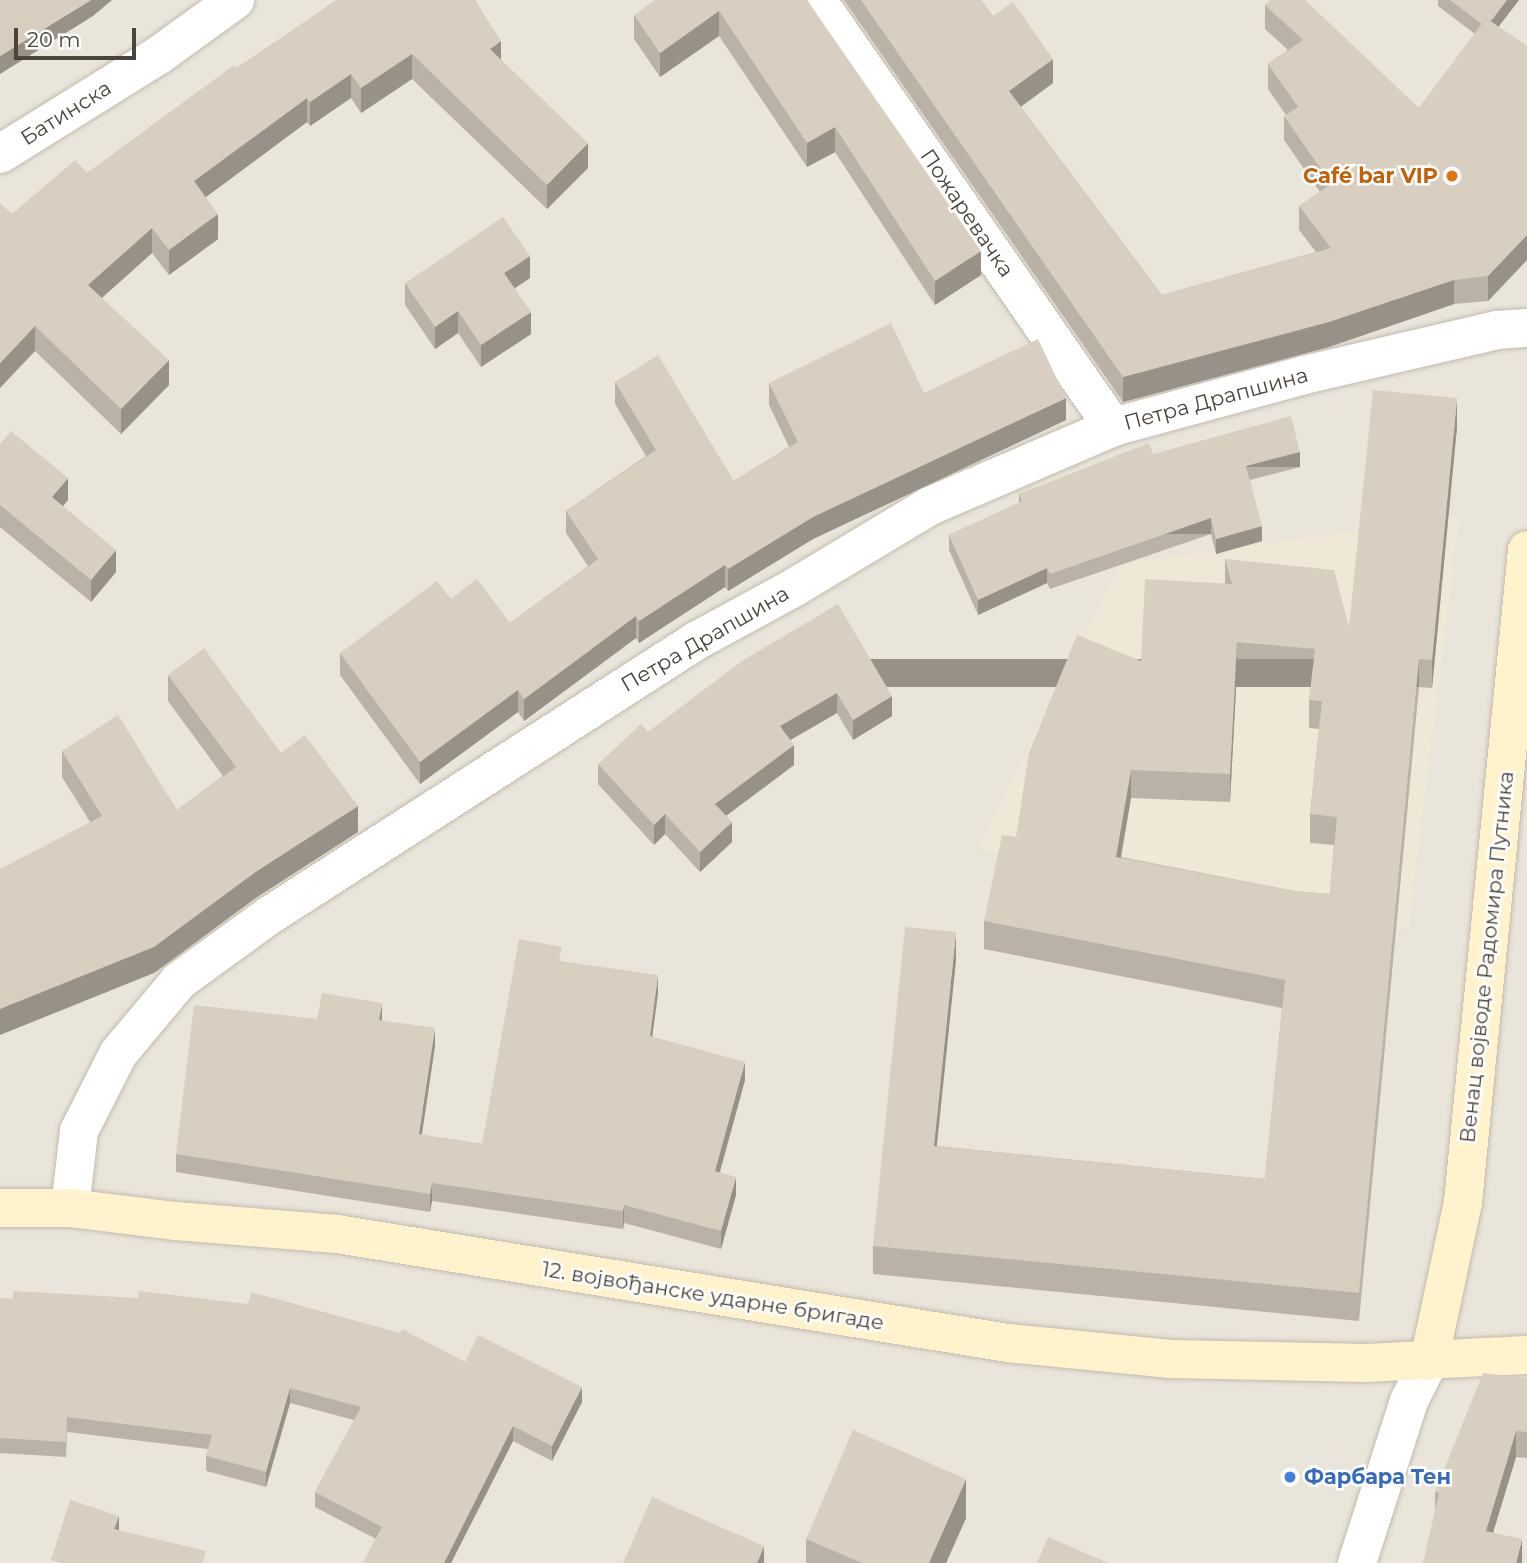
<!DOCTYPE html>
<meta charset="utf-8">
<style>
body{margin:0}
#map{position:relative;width:1527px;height:1563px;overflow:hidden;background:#f6f3ec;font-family:Montserrat,sans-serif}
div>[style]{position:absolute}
.residential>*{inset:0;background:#eae5da;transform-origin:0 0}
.education>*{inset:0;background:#efe8d6}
.roads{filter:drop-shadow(0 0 2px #c2bbae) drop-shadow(0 0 2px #c2bbae)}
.street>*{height:38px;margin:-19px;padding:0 19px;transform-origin:19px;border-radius:19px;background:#fff}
.secondary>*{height:38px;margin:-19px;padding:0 19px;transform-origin:19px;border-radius:19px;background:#fff3cd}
.wall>*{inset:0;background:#bab2a6}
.shaded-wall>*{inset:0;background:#979187;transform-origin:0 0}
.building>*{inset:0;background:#d8cfc1}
.dots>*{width:19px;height:19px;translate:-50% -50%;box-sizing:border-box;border:4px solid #fff;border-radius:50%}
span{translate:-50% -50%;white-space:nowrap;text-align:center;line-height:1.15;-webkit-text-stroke:5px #fff;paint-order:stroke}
.street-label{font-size:21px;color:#4b4439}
.food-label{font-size:21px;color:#c56008;font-weight:700}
.right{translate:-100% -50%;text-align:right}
.shop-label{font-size:21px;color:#366cbe;font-weight:700}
.left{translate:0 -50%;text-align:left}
.scale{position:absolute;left:14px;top:28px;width:122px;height:32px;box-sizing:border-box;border:4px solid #4b4439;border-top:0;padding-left:9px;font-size:21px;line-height:24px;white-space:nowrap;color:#4b4439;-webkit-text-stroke:5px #fff;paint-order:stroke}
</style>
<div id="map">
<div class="residential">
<div style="left:0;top:0;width:1527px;height:1563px"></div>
</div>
<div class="education">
<div style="clip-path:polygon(1459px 516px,1408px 930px,978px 849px,1120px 565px)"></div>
</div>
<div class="roads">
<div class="street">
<div style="left:817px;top:0;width:520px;rotate:55.27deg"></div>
<div style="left:0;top:154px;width:187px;rotate:-31.9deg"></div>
<div style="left:159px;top:55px;width:94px;rotate:-35.9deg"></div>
<div style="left:70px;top:1208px;width:78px;rotate:-83.3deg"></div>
<div style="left:79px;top:1131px;width:86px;rotate:-63.1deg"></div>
<div style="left:118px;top:1054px;width:95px;rotate:-50.1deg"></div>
<div style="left:179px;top:981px;width:112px;rotate:-36deg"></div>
<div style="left:270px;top:915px;width:507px;rotate:-32.75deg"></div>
<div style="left:696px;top:641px;width:113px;rotate:-28.6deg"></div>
<div style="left:795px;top:587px;width:157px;rotate:-31deg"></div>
<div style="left:930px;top:506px;width:199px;rotate:-23.3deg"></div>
<div style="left:1113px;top:427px;width:198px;rotate:-15.2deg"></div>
<div style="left:1304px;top:375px;width:198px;rotate:-13.1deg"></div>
<div style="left:1497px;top:330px;width:30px;rotate:-4deg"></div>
<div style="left:1357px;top:1563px;width:170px;rotate:-72.2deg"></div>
<div style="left:1409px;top:1401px;width:45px;rotate:-63.4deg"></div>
</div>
<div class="secondary">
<div style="left:0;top:1208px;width:70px"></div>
<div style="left:70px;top:1208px;width:107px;rotate:7deg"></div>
<div style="left:176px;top:1221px;width:162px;rotate:4.6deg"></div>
<div style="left:337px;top:1234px;width:680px;rotate:9.23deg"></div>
<div style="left:1008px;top:1343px;width:164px;rotate:5.6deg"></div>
<div style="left:1171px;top:1359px;width:196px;rotate:1.2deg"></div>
<div style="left:1367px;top:1363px;width:160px;rotate:-2.9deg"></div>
<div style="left:1429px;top:1361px;width:163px;rotate:-77.9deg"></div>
<div style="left:1463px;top:1202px;width:655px;rotate:-84.39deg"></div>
</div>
</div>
<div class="wall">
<div style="clip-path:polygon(337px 0,501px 60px,588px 168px,547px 209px,412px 79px,361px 113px,351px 98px,310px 126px,307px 122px,205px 197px,218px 239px,169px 275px,152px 253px,102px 298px,169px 385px,121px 434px,35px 351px,12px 214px,87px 173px,237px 68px)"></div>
<div style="clip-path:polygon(807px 0,981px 275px,935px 305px,835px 152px,807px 167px,719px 36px,660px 77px,634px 39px,634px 15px)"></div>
<div style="clip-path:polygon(844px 0,981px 0,993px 16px,1053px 83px,1021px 107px,1162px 295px,1316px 252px,1299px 230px,1299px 206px,1320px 192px,1284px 140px,1284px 116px,1286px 115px,1268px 89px,1268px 64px,1288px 50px,1265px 29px,1265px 5px,1419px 108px,1475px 34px,1438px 6px,1438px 0,1519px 0,1498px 27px,1527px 46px,1527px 260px,1488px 301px,1454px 304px,1329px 347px,1123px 402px)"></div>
<div style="clip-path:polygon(530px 278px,515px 288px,531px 334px,481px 367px,458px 333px,435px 349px,405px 305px,405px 283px)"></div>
<div style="clip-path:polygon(615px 382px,734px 481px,789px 447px,769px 405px,769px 383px,924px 393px,1066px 420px,813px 539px,728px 591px,725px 587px,639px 643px,636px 638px,524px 721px,518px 712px,420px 784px,340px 675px,340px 653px,451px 599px,510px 623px,588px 566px,566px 533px,566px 511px,646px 456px,615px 404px)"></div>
<div style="clip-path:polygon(evenodd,1457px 427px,1432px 688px,1419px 687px,1359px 1321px,873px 1274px,873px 1246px,956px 960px,936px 1146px,1265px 1179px,1282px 1008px,984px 949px,984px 921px,1016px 837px,1141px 661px,1225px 583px,1225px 559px,1349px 627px,1457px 427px,1237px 670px,1312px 677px,1309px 700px,1309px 728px,1319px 729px,1310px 814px,1310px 843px,1334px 845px,1330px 894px,1294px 891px,1121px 857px,1131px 798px,1230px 802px,1237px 670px)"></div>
<div style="clip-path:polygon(0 444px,68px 500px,63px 506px,116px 572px,91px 602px,0 527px)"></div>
<div style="clip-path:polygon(1153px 454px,1300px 467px,1250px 480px,1262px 541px,1216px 554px,1211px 534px,1050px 589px,1047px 583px,978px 615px,949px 550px,949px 535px,1019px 503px,1019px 494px)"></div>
<div style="clip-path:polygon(838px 604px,892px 716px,853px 740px,837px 713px,790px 740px,794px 765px,726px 816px,732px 842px,700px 872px,665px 834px,654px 845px,598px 784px,598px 764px,648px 732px)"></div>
<div style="clip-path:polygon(168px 675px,281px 753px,358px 832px,257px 897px,154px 973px,90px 822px,62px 777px,62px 751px,177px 810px,223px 776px,168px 701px)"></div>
<div style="clip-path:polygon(562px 961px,658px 993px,652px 1037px,745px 1080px,720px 1172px,736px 1195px,721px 1249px,624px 1223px,623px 1229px,432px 1201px,430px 1212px,176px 1172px,176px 1154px,317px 1019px,435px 1046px,422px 1135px,482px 1144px)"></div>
<div style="clip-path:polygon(0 1298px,465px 1362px,582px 1402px,552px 1461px,513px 1441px,451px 1563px,363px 1563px,376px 1539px,315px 1507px,315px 1492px,354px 1420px,290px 1403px,266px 1487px,206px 1471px,206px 1456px,208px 1449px,67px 1432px,66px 1457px,0 1453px)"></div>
<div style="clip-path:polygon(1527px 1378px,1527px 1458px,1516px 1457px,1493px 1532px,1522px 1563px,1435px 1509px,1435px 1492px)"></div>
<div style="clip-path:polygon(966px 1518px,946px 1563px,806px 1563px,806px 1539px)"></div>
</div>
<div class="shaded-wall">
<div style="clip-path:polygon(91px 0,112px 0,93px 16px,0 74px,0 56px)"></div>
<div style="clip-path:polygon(1507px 0,1519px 0,1486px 43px,1486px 28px)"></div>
<div style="clip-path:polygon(719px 11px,719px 36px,660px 77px,660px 53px)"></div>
<div style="clip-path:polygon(501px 41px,501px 66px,490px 49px)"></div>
<div style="clip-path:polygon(412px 54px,412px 79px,361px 113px,361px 88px)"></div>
<div style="clip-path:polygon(1053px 59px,1053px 83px,1009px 115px,1009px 91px)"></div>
<div style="clip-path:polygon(351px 74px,351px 98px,310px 126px,310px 102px)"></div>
<div style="clip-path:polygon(307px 98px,307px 122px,194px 206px,194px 181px)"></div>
<div style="clip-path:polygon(835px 127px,835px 152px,807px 167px,807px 143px)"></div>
<div style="clip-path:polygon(588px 143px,588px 168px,547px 209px,547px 185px)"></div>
<div style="clip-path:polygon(218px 214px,218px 239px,169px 275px,169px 250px)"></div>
<div style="clip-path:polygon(152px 228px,152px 253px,88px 310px,88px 285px)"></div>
<div style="clip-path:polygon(1527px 235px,1527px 260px,1488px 301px,1488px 276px)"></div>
<div style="clip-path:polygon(981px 251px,981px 275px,935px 305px,935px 281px)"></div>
<div style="clip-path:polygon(530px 256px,530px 278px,504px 295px,504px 273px)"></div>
<div style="clip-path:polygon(1454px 280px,1454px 304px,1329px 347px,1123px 402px,1123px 377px)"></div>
<div style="clip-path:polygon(458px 311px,458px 333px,435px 349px,435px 327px)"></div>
<div style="clip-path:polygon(531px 312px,531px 334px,481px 367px,481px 345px)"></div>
<div style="clip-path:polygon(35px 326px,35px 351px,0 388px,0 363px)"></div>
<div style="clip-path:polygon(169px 360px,169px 385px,121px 434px,121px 409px)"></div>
<div style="clip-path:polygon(1066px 398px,1066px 420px,813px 539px,728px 591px,728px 569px,813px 517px)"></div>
<div style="clip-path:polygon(1457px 398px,1457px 427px,1432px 688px,1432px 660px)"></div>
<div style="left:1300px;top:452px;width:15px;height:56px;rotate:90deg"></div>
<div style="clip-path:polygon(68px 478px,68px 500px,52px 519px,52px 497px)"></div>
<div style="left:1211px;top:518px;width:16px;height:170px;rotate:90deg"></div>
<div style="clip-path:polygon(1262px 526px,1262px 541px,1216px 554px,1216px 539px)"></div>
<div style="clip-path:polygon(116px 550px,116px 572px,91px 602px,91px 580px)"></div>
<div style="clip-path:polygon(725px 565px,725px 587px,639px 643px,639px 621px)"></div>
<div style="clip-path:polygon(1047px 568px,1047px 583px,978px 615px,978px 600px)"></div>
<div style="clip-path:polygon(636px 616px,636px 638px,524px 721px,524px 699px)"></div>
<div style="clip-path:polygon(1237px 642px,1237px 670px,1230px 802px,1230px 774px)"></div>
<div style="left:1419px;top:659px;width:28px;height:637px;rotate:90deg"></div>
<div style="clip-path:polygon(518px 690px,518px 712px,420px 784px,420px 762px)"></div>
<div style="clip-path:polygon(837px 693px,837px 713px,780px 746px,780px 726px)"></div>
<div style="clip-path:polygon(892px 696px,892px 716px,853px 740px,853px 720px)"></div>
<div style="clip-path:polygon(794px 745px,794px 765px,715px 824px,715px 804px)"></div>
<div style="clip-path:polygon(1131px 770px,1131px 798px,1116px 885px,1116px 857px)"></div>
<div style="clip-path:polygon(358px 806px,358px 832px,257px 897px,154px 973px,0 1035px,0 1009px,257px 871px)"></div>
<div style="clip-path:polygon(665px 814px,665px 834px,654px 845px,654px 825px)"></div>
<div style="clip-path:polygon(732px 822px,732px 842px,700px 872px,700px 852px)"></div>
<div style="clip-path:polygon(956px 932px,956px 960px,934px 1174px,934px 1146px)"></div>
<div style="clip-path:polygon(658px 975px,658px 993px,650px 1054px,650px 1036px)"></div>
<div style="clip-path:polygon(382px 1003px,382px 1021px,379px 1020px)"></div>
<div style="clip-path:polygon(435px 1028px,435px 1046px,419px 1152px,419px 1134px)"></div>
<div style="clip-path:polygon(745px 1062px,745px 1080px,715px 1189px,715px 1171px)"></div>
<div style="clip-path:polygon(736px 1177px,736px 1195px,721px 1249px,721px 1231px)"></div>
<div style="clip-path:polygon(432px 1183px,432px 1201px,430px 1212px,430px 1194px)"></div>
<div style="clip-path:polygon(624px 1205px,624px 1223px,623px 1229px,623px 1211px)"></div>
<div style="clip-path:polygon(582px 1387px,582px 1402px,552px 1461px,552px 1446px)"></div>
<div style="clip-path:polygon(290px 1388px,290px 1403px,266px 1487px,266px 1472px)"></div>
<div style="clip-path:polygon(513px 1426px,513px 1441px,451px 1563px,444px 1563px)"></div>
<div style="clip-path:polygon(1516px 1431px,1516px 1457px,1486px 1556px,1486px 1531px)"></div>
<div style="clip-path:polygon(966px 1479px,966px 1518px,946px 1563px,929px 1563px)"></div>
<div style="clip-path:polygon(119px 1516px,119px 1531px,114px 1529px)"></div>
<div style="clip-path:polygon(1522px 1539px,1522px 1563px,1516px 1563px)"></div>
<div style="clip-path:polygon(764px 1546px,764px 1563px,757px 1563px)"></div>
</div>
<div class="building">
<div style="clip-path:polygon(0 0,91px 0,0 56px)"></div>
<div style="clip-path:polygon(337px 0,475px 0,501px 41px,490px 49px,588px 143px,547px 185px,412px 54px,361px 88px,351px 74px,310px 102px,307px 98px,194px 181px,218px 214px,169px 250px,152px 228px,88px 285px,169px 360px,121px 409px,35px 326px,0 363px,0 203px,12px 214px,75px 160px,87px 173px,234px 65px,237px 68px)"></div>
<div style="clip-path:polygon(655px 0,807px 0,981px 251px,935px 281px,835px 127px,807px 143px,719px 11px,660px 53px,634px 15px)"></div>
<div style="clip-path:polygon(861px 0,981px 0,993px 16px,1013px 2px,1053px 59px,1009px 91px,1162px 295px,1331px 248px,1299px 206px,1331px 184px,1284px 116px,1298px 107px,1268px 64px,1303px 40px,1265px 5px,1270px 0,1305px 0,1419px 108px,1486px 18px,1527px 46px,1527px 235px,1488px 276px,1454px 280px,1329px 322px,1123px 377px)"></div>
<div style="clip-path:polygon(1450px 0,1507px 0,1491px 21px,1486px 18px,1482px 24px)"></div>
<div style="clip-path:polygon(503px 217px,530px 256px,504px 273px,531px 312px,481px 345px,458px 311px,435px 327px,405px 283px)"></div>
<div style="clip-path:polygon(891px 323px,924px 393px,1038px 339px,1066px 398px,813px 517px,728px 569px,725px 565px,639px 621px,636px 616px,524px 699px,518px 690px,420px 762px,340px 653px,437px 581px,451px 599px,477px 579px,510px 623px,598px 559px,566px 511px,656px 450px,615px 382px,658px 355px,734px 481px,798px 442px,769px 383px)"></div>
<div style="clip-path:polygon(evenodd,1373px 390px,1457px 398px,1432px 660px,1419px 659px,1359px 1293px,873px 1246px,905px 927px,956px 932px,934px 1146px,1265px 1179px,1285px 980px,984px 921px,1002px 835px,1016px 837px,1029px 753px,1077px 635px,1141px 661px,1145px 579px,1232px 584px,1225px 559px,1334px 570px,1349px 627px,1373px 390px,1237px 642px,1315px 649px,1309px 700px,1322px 701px,1310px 814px,1337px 817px,1330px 894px,1294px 891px,1116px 857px,1131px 770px,1230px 774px,1237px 642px)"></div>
<div style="clip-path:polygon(1291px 416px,1300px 452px,1246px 466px,1262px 526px,1216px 539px,1211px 518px,1050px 574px,1047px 568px,978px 600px,949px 535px,1022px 501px,1019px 494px,1149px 443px,1153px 454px)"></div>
<div style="clip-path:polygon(11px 431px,68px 478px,52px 497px,116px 550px,91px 580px,0 505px,0 444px)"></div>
<div style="clip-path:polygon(838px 604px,892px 696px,853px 720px,837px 693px,780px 726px,794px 745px,715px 804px,732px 822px,700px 852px,665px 814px,654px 825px,598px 764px,641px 724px,648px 732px,742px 661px)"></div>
<div style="clip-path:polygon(204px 648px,281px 753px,305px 735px,358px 806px,257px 871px,154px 947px,0 1009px,0 869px,102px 816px,62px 751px,118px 715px,177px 810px,236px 767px,168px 675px)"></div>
<div style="clip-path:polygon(519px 939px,562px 947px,559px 961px,658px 975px,650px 1036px,745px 1062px,715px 1171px,736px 1177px,721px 1231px,624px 1205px,623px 1211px,432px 1183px,430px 1194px,176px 1154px,194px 1005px,317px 1019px,322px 993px,382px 1003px,379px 1020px,435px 1028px,419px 1134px,482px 1144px)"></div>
<div style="clip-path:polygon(13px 1291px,138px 1298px,139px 1291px,248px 1304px,251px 1292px,400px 1333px,402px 1329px,465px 1362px,478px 1335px,582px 1387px,552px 1446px,513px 1426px,444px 1563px,363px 1563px,382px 1527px,315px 1492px,361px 1407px,290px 1388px,266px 1472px,206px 1456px,212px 1435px,67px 1417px,66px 1442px,0 1438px,0 1298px,13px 1299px)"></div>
<div style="clip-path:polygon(1483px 1373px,1527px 1378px,1527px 1432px,1516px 1431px,1486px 1531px,1522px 1539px,1516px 1563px,1423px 1563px,1439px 1493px,1435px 1492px)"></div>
<div style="clip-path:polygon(853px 1430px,966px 1479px,929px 1563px,862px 1563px,806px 1539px)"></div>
<div style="clip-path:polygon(652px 1497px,764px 1546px,757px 1563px,623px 1563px)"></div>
<div style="clip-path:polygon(70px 1500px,119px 1516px,114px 1529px,206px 1551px,203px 1563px,60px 1563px,51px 1560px)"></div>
<div style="clip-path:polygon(1048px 1537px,1108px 1563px,1037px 1563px)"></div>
</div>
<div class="dots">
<div style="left:1452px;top:176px;background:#e8710a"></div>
<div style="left:1290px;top:1477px;background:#3f7fe0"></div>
</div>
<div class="street-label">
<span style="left:66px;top:113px;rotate:-32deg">Батинска</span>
<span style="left:967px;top:213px;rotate:56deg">Пожаревачка</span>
<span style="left:1216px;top:399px;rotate:-15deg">Петра Драпшина</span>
<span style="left:705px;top:639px;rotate:-30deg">Петра Драпшина</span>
<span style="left:1487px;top:957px;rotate:-84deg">Венац војводе Радомира Путника</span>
<span style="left:713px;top:1296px;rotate:9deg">12. војвођанске ударне бригаде</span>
</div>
<div class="food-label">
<span class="right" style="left:1438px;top:176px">Café bar VIP</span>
</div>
<div class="shop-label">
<span class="left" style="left:1304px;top:1477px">Фарбара Тен</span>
</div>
<div class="scale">20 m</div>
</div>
